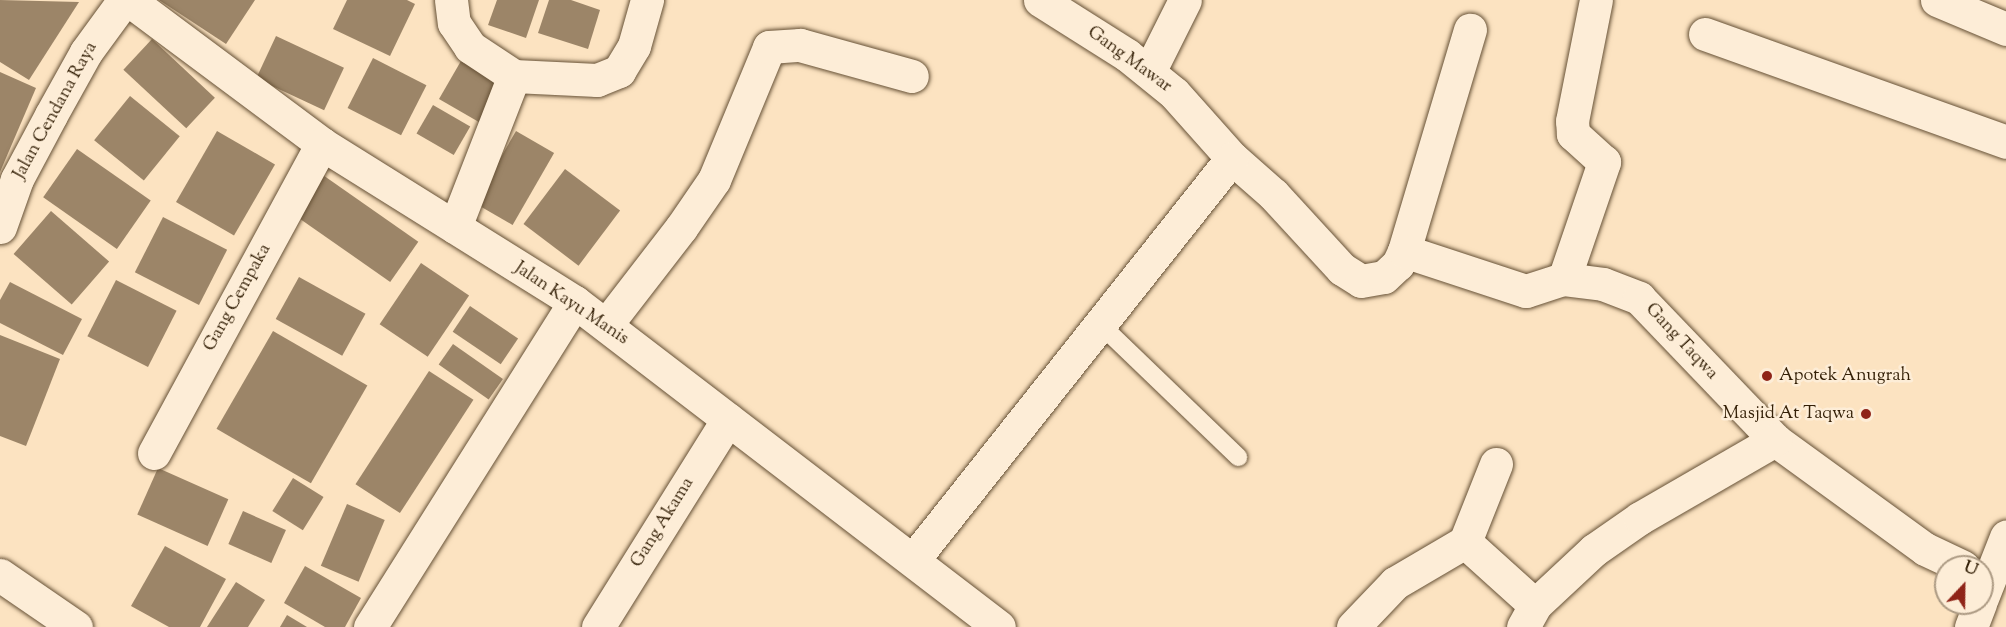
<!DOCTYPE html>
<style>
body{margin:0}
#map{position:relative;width:2006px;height:627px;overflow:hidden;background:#fce3c1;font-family:"Sorts Mill Goudy",serif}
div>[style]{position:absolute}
.building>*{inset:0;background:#9c8568;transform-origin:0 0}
.roads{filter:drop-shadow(0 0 2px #665136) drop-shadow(0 0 2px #665136)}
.lane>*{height:18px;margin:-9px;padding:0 9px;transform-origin:9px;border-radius:9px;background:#fdedd7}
.street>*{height:33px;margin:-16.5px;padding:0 16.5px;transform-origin:16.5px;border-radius:16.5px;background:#fdedd7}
.secondary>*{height:33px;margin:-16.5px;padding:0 16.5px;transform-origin:16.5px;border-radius:16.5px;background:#fdedd7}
.dots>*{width:16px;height:16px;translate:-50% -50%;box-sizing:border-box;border:3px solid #fdedd7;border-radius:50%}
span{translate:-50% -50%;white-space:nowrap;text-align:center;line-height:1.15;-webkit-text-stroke:5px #fdedd7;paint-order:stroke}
.street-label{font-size:18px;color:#342007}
.poi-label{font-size:18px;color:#342007}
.left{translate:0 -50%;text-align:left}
.right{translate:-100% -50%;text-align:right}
.north{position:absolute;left:1934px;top:555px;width:60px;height:60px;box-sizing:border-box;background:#fdedd7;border:2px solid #ad9b84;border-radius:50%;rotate:22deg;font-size:16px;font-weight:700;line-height:24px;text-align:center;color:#342007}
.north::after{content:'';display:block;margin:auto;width:21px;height:27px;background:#8f2418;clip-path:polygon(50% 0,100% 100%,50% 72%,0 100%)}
</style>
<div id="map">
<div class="building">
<div style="clip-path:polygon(0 0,79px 2px,29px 80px,0 62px)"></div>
<div style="clip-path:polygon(159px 0,255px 0,226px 44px)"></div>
<div style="clip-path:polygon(347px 0,407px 0,415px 4px,390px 56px,333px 29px)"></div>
<div style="clip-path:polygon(497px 0,539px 0,526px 38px,488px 25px)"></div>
<div style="clip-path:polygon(549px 0,571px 0,600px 10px,588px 49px,538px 33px)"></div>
<div style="left:276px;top:36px;width:75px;height:47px;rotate:25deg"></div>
<div style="left:152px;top:39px;width:86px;height:42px;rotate:43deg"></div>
<div style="left:465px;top:54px;width:48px;height:52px;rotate:30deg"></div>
<div style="left:373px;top:58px;width:60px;height:56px;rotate:27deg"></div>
<div style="clip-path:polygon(0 72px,36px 88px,0 172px)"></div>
<div style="left:130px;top:96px;width:64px;height:57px;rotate:39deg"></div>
<div style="left:433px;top:105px;width:43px;height:33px;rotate:30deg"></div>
<div style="left:217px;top:131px;width:67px;height:82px;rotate:30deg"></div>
<div style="left:516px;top:131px;width:44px;height:83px;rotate:30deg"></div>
<div style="left:77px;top:149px;width:90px;height:59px;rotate:35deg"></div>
<div style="left:565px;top:169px;width:69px;height:69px;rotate:37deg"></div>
<div style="left:320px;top:173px;width:120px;height:49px;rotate:35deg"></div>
<div style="left:51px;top:211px;width:77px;height:57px;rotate:41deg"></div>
<div style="left:163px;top:217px;width:72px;height:62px;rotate:27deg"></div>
<div style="left:421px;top:263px;width:58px;height:74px;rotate:34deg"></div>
<div style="left:299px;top:277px;width:76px;height:48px;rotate:29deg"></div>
<div style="left:116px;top:280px;width:68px;height:63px;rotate:27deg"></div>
<div style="clip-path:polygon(10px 282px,82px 319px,63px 355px,0 323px,0 300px)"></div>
<div style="left:470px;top:306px;width:58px;height:31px;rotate:34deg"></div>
<div style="left:273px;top:331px;width:109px;height:113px;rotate:30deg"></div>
<div style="clip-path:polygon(0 335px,60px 359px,26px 446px,0 436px)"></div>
<div style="left:453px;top:344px;width:61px;height:25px;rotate:35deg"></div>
<div style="left:429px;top:371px;width:53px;height:135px;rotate:33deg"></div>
<div style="left:158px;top:468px;width:77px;height:51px;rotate:24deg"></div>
<div style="left:293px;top:478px;width:36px;height:39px;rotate:32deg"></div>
<div style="left:347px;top:504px;width:41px;height:67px;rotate:23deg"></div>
<div style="left:243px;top:511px;width:47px;height:36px;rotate:24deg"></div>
<div style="clip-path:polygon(165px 546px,226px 579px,200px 627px,169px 627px,131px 606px)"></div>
<div style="clip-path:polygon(305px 566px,361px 598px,345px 627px,325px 627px,284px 603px)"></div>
<div style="clip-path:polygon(236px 582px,265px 600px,248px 627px,207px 627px)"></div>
<div style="clip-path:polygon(287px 615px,307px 627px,280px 627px)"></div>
</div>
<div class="roads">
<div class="lane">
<div style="left:1100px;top:324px;width:192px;rotate:43.9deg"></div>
</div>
<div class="street">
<div style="left:451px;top:0;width:23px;rotate:83deg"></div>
<div style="left:454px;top:23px;width:29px;rotate:56deg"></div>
<div style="left:470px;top:47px;width:53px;rotate:33.4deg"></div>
<div style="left:1040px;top:0;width:103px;rotate:32.3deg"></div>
<div style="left:1127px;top:55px;width:60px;rotate:39deg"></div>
<div style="left:1174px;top:93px;width:87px;rotate:48.3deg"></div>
<div style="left:1232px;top:158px;width:55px;rotate:41.3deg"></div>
<div style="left:1273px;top:194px;width:102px;rotate:47.4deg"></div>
<div style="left:1342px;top:269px;width:22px;rotate:32deg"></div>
<div style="left:1361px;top:281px;width:23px;rotate:-10deg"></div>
<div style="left:1384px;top:277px;width:19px;rotate:-43deg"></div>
<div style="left:1398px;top:264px;width:14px;rotate:-65deg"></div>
<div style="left:1404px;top:251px;width:231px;rotate:-73.4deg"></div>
<div style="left:1937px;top:0;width:75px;rotate:22.8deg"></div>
<div style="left:1705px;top:34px;width:320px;rotate:19.7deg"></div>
<div style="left:1149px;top:72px;width:80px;rotate:-63.4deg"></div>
<div style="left:0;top:227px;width:51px;rotate:-70.5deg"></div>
<div style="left:17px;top:179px;width:72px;rotate:-62deg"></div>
<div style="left:51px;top:115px;width:72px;rotate:-60.9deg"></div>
<div style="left:86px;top:52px;width:64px;rotate:-53.8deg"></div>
<div style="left:455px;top:227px;width:162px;rotate:-68.7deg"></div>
<div style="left:514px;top:76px;width:83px;rotate:2.8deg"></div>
<div style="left:597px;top:80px;width:24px;rotate:-22deg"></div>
<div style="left:619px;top:71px;width:29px;rotate:-59deg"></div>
<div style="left:634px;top:46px;width:48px;rotate:-74.2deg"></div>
<div style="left:1404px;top:251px;width:128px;rotate:18.2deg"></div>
<div style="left:1526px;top:291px;width:40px;rotate:-18deg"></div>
<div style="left:1564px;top:279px;width:39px;rotate:7deg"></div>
<div style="left:1603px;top:284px;width:39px;rotate:21deg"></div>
<div style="left:1639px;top:298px;width:197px;rotate:46.2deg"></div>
<div style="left:1775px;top:440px;width:185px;rotate:36deg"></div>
<div style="left:1925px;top:549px;width:42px;rotate:25.3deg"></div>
<div style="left:1564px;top:279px;width:124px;rotate:-71.1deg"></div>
<div style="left:1604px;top:162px;width:42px;rotate:-137.9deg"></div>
<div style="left:1573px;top:134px;width:13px;rotate:-94deg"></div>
<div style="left:1572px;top:121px;width:123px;rotate:-78.8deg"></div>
<div style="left:606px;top:325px;width:123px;rotate:-52.3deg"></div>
<div style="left:681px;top:228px;width:58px;rotate:-55.5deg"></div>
<div style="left:714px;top:180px;width:144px;rotate:-67.5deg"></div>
<div style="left:769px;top:47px;width:31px;rotate:-4deg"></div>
<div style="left:800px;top:45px;width:116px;rotate:15.5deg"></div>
<div style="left:154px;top:453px;width:352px;rotate:-61.5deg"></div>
<div style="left:1465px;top:542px;width:94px;rotate:42deg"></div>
<div style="left:913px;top:560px;width:513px;rotate:-51.57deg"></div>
<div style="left:0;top:575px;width:92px;rotate:34.4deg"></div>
<div style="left:370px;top:627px;width:384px;rotate:-57.8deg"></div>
<div style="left:598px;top:627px;width:245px;rotate:-58deg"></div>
<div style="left:1353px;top:627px;width:61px;rotate:-46.3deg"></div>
<div style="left:1395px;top:583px;width:81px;rotate:-30.4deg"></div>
<div style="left:1465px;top:542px;width:84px;rotate:-68.3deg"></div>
<div style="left:1523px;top:627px;width:25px;rotate:-61deg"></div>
<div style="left:1535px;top:605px;width:81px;rotate:-43deg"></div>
<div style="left:1594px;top:550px;width:56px;rotate:-34.8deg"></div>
<div style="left:1640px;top:518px;width:156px;rotate:-30deg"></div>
</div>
<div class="secondary">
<div style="left:129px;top:0;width:241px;rotate:36.7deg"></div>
<div style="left:322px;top:144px;width:298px;rotate:32deg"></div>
<div style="left:575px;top:302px;width:534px;rotate:37.47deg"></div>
<div style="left:1982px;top:598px;width:66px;rotate:-68.5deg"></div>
<div style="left:1971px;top:627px;width:26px;rotate:-69deg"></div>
</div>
</div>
<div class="dots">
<div style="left:1767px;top:376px;background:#8f2418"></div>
<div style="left:1866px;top:414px;background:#8f2418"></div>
</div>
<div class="street-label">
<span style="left:1129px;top:60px;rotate:36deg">Gang Mawar</span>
<span style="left:56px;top:111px;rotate:-61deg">Jalan Cendana Raya</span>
<span style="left:238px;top:298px;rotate:-61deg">Gang Cempaka</span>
<span style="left:571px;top:304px;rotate:34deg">Jalan Kayu Manis</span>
<span style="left:1681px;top:342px;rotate:47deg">Gang Taqwa</span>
<span style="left:663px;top:523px;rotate:-58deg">Gang Akama</span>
</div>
<div class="poi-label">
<span class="left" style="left:1779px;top:376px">Apotek Anugrah</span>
<span class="right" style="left:1854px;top:414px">Masjid At Taqwa</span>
</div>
<div class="north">U</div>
</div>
